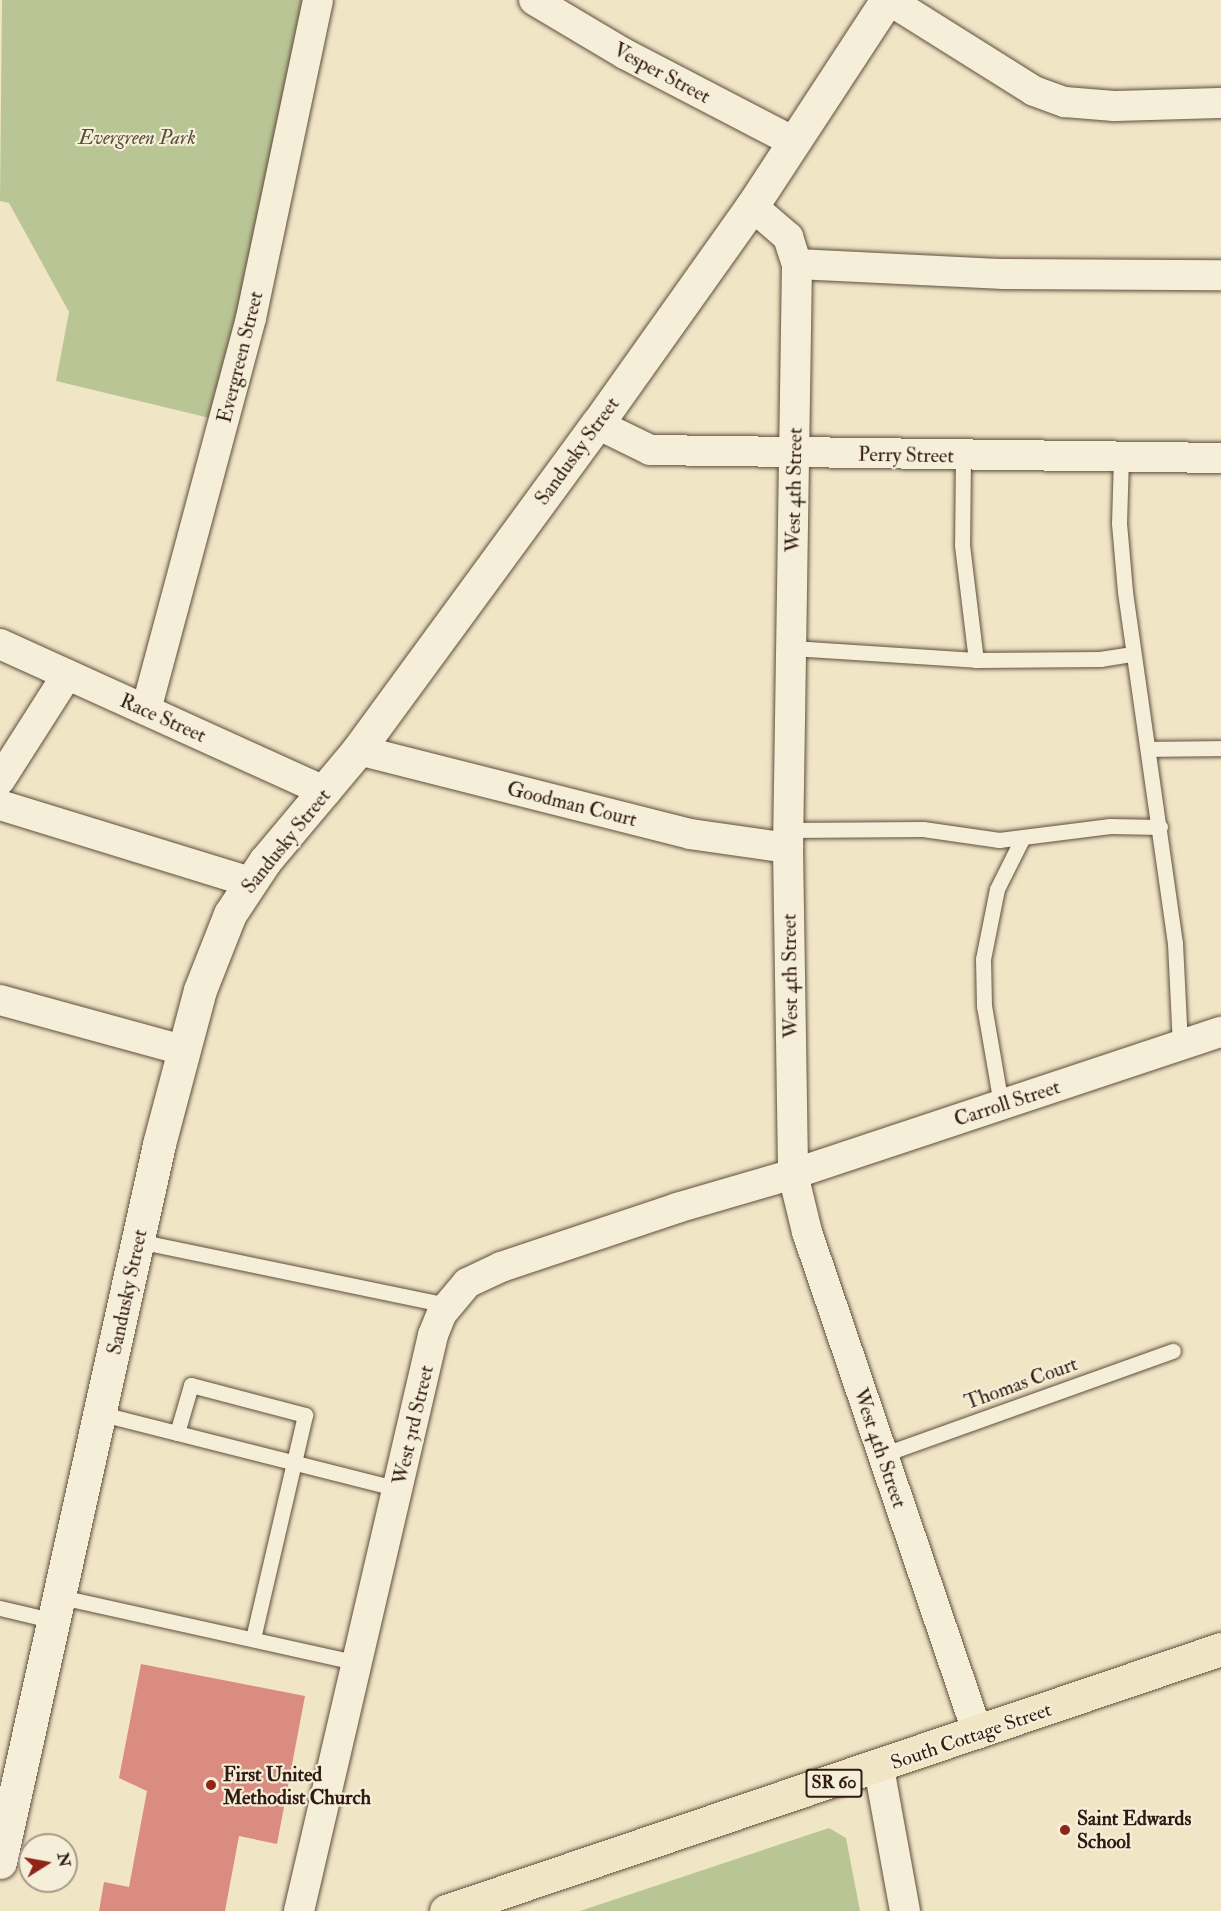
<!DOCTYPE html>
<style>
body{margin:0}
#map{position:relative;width:1221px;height:1911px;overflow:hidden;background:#f0e6c6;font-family:"IM FELL Double Pica",serif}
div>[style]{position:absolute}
.green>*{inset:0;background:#bac595}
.building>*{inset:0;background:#d98c7f}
.roads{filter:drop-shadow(0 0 2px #614d3e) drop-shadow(0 0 2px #614d3e)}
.service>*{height:15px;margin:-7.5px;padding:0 7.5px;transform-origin:7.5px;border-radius:7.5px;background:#f5efda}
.minor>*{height:30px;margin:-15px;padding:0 15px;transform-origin:15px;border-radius:15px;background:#f5efda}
.secondary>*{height:33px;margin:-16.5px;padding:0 16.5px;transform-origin:16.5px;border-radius:16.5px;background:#f5efda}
.primary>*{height:33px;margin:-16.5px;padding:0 16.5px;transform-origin:16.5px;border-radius:16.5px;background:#f0e6c6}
.dots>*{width:16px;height:16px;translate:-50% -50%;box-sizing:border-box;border:3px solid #f5efda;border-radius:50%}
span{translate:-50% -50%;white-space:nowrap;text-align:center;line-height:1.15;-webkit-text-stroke:4.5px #f5efda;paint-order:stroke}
.shield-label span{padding:2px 4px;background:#f5efda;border:2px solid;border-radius:4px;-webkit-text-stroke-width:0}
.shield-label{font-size:18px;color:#311a11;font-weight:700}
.street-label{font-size:20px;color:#311a11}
.park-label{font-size:20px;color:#5a4d39;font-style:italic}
.poi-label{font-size:20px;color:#311a11;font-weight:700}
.left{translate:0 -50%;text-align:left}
.north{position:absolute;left:18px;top:1833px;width:60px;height:60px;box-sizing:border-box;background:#f5efda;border:2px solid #a79a8a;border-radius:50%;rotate:79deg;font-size:16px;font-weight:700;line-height:24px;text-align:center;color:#311a11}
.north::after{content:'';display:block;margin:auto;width:21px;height:27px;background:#8f2418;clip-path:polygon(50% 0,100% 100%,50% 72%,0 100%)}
</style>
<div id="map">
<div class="green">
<div style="clip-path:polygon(2px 0,305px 0,218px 420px,56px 381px,69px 312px,9px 203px,0 201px)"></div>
<div style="clip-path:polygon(829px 1828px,846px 1838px,860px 1911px,580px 1911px)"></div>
</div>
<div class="building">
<div style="clip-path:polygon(141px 1664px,305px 1696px,277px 1844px,239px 1836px,225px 1911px,99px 1911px,104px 1882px,129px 1887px,147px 1791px,119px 1778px)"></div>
</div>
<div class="roads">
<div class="service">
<div style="left:963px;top:456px;width:89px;rotate:90.6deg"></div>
<div style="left:962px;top:545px;width:116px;rotate:83.1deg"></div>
<div style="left:1121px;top:457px;width:66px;rotate:91.7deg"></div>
<div style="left:1119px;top:523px;width:69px;rotate:85deg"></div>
<div style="left:1125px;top:592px;width:355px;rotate:81.9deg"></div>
<div style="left:1175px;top:943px;width:103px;rotate:87.2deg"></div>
<div style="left:792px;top:648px;width:184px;rotate:3.7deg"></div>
<div style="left:976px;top:660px;width:124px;rotate:-0.5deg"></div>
<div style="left:1100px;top:659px;width:33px;rotate:-9deg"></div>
<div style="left:1148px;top:749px;width:73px;rotate:-0.8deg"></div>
<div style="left:789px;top:830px;width:134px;rotate:-0.4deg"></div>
<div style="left:923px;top:829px;width:77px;rotate:8.2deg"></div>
<div style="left:999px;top:840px;width:112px;rotate:-7.2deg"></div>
<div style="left:1110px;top:826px;width:50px;rotate:1.1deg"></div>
<div style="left:1001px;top:1104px;width:99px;rotate:-99.8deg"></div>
<div style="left:984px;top:1006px;width:47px;rotate:-91.2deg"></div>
<div style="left:983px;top:959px;width:71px;rotate:-78.7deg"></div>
<div style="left:997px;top:889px;width:56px;rotate:-63.4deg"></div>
<div style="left:138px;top:1241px;width:316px;rotate:11.7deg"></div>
<div style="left:102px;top:1414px;width:305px;rotate:14.2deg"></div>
<div style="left:177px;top:1433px;width:50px;rotate:-73.7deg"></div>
<div style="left:191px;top:1385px;width:118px;rotate:14.7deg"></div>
<div style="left:305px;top:1415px;width:230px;rotate:103.1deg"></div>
<div style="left:882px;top:1455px;width:309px;rotate:-19.7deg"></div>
<div style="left:61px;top:1597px;width:305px;rotate:12.5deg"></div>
<div style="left:0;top:1608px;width:57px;rotate:13.3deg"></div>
</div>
<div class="minor">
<div style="left:534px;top:0;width:106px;rotate:30.7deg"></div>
<div style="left:625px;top:54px;width:191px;rotate:27.5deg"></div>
<div style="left:889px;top:0;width:171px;rotate:32.1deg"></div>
<div style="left:1034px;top:91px;width:33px;rotate:20deg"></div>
<div style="left:1065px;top:102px;width:49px;rotate:4.7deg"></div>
<div style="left:1114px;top:106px;width:107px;rotate:-1.6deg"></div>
<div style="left:752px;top:206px;width:48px;rotate:40.7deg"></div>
<div style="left:788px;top:237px;width:28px;rotate:72deg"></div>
<div style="left:797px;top:264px;width:584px;rotate:90.88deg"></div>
<div style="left:788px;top:848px;width:326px;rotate:89.1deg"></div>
<div style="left:793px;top:1174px;width:60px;rotate:76.4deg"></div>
<div style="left:807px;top:1232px;width:530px;rotate:71.19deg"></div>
<div style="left:797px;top:264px;width:207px;rotate:2.8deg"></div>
<div style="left:1004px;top:274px;width:217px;rotate:0.3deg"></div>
<div style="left:597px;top:424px;width:59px;rotate:26.1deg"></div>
<div style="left:650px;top:450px;width:571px;rotate:0.8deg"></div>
<div style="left:0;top:644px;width:358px;rotate:24.4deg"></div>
<div style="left:146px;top:710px;width:406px;rotate:-75deg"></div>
<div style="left:251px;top:318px;width:325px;rotate:-78.1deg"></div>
<div style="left:358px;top:750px;width:342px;rotate:14.2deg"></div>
<div style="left:690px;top:834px;width:99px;rotate:8.1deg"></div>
<div style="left:0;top:780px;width:125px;rotate:-57.5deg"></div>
<div style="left:0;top:805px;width:262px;rotate:17.1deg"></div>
<div style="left:0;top:1000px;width:190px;rotate:15.3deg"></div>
<div style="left:879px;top:1768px;width:145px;rotate:79.7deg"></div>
<div style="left:299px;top:1911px;width:591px;rotate:-76.9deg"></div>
<div style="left:433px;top:1335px;width:24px;rotate:-68deg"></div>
<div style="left:442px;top:1313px;width:39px;rotate:-50deg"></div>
<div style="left:467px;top:1283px;width:38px;rotate:-25deg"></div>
<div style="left:501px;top:1267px;width:186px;rotate:-18.5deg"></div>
<div style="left:677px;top:1208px;width:121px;rotate:-16.3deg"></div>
<div style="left:793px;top:1174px;width:451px;rotate:-18.4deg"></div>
</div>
<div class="secondary">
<div style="left:0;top:1862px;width:735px;rotate:-77.51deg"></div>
<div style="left:159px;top:1144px;width:159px;rotate:-75.1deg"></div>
<div style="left:200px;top:990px;width:82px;rotate:-68.5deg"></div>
<div style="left:230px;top:914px;width:64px;rotate:-56.6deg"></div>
<div style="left:265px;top:861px;width:145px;rotate:-50deg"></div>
<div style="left:358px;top:750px;width:404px;rotate:-53.8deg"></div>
<div style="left:597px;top:424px;width:267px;rotate:-54.6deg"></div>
<div style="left:752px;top:206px;width:246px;rotate:-56.8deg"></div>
</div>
<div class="primary">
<div style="left:446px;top:1911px;width:818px;rotate:-18.68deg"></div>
</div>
</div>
<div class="dots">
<div style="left:211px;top:1785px;background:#8f2418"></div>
<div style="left:1065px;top:1830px;background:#8f2418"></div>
</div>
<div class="shield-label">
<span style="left:834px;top:1783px">SR 60</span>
</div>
<div class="street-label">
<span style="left:662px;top:73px;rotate:28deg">Vesper Street</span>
<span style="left:240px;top:357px;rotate:-76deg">Evergreen Street</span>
<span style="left:577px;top:451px;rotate:-54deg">Sandusky Street</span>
<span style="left:906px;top:455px;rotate:1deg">Perry Street</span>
<span style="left:794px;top:490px;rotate:-89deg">West 4th Street</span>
<span style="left:163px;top:718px;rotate:24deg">Race Street</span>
<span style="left:572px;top:804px;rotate:14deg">Goodman Court</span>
<span style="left:286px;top:841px;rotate:-51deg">Sandusky Street</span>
<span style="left:790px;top:976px;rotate:-91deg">West 4th Street</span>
<span style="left:1007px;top:1103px;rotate:-18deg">Carroll Street</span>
<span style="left:127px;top:1292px;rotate:-78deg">Sandusky Street</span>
<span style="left:1021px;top:1383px;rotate:-20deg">Thomas Court</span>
<span style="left:413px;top:1425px;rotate:-77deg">West 3rd Street</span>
<span style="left:880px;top:1448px;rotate:71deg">West 4th Street</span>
<span style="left:971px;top:1736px;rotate:-19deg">South Cottage Street</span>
</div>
<div class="park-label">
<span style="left:137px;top:137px">Evergreen Park</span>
</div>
<div class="poi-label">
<span class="left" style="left:223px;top:1786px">First United<br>Methodist Church</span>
<span class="left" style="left:1077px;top:1830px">Saint Edwards<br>School</span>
</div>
<div class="north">N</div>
</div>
